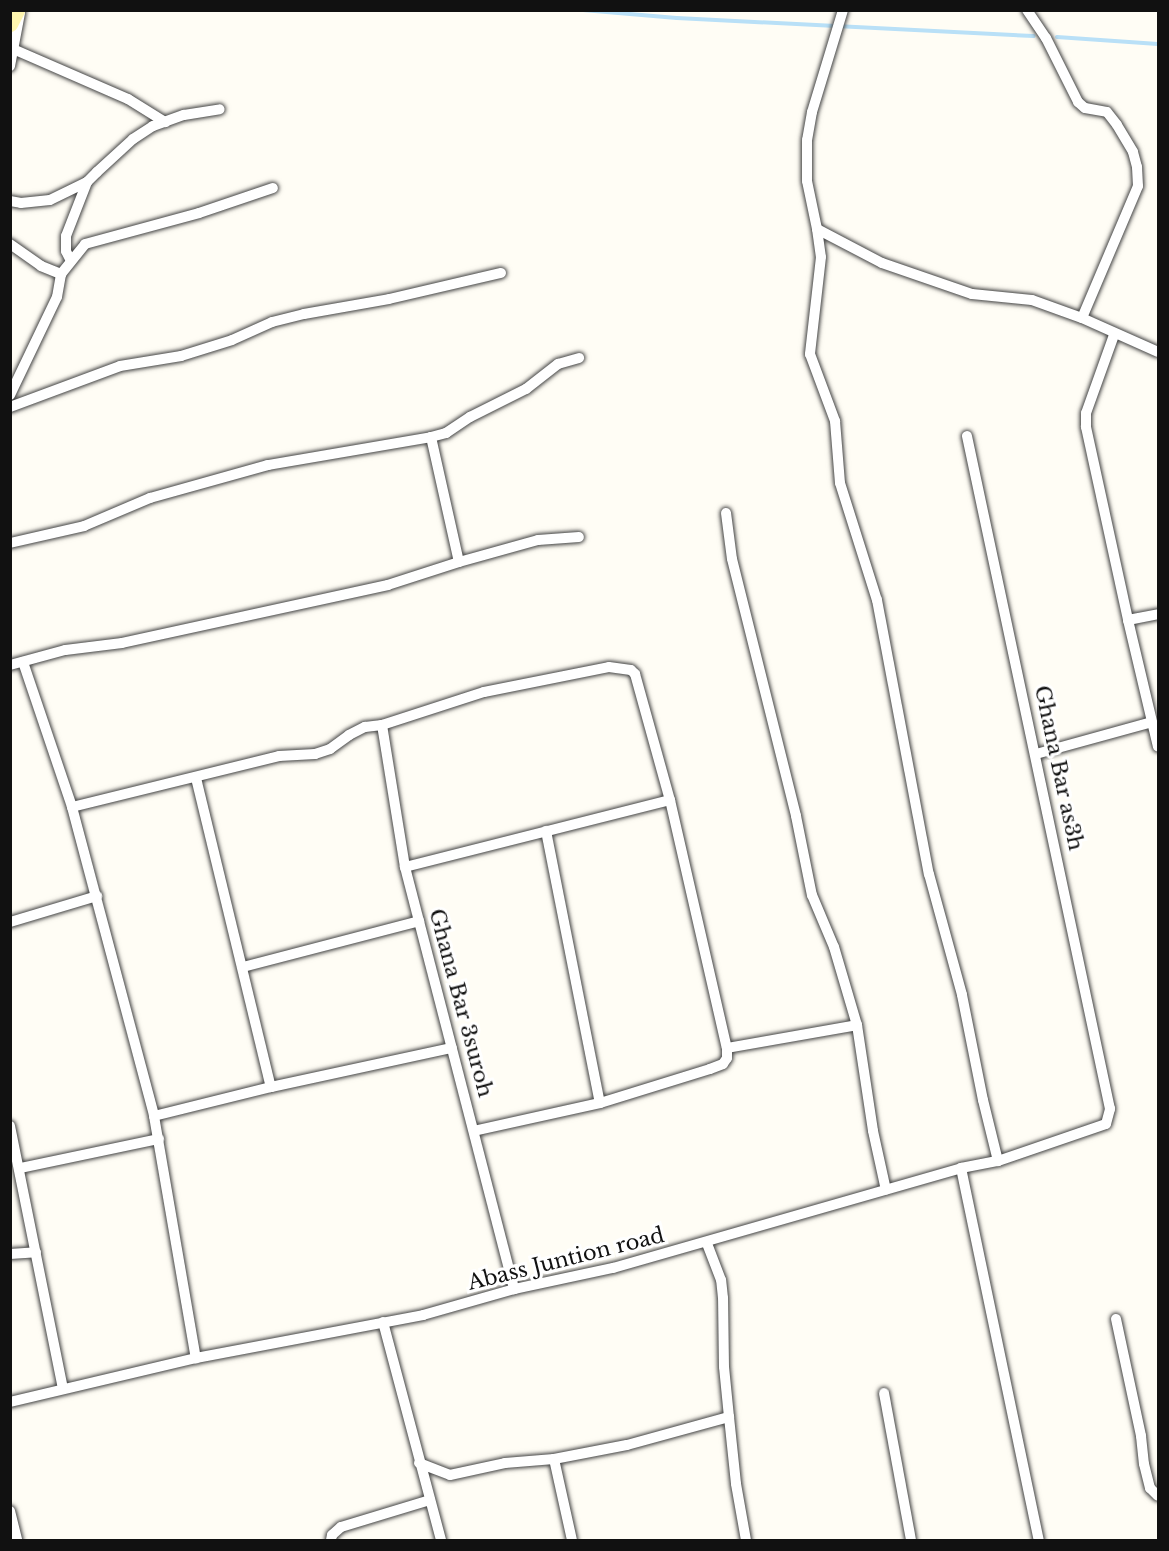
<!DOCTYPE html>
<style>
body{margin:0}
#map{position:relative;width:1169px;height:1551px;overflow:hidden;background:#fffdf5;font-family:"Libre Baskerville",serif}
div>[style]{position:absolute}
.stream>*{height:4px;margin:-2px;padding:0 2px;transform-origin:2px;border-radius:2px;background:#b9e0f7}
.roads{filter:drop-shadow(0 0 2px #444) drop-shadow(0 0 2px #444)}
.street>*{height:10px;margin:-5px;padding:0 5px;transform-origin:5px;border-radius:5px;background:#fff}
.secondary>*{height:15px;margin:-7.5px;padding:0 7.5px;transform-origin:7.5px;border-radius:7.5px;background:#fff6b0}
span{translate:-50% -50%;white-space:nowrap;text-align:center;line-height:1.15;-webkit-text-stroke:6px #fff;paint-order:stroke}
.street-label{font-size:21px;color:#111}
.frame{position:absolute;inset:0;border:12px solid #111;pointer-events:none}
</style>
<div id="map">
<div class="stream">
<div style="left:583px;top:10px;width:94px;rotate:4.9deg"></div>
<div style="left:677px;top:18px;width:357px;rotate:2.9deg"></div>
<div style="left:1057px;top:37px;width:101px;rotate:4deg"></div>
</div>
<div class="roads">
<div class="street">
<div style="left:843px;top:10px;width:107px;rotate:106.9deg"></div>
<div style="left:812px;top:112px;width:28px;rotate:100deg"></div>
<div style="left:807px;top:140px;width:41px;rotate:90deg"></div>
<div style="left:807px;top:181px;width:49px;rotate:78.2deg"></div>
<div style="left:817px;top:229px;width:73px;rotate:27.6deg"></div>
<div style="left:882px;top:263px;width:95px;rotate:19deg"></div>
<div style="left:972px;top:294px;width:60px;rotate:5.7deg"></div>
<div style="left:1032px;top:300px;width:53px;rotate:19.8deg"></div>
<div style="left:1082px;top:318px;width:83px;rotate:24.1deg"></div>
<div style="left:1027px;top:10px;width:34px;rotate:56deg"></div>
<div style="left:1046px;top:38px;width:72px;rotate:63.4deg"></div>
<div style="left:1078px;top:102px;width:9px;rotate:41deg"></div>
<div style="left:1085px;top:108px;width:22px;rotate:10deg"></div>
<div style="left:1107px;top:112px;width:16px;rotate:52deg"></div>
<div style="left:1117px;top:125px;width:31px;rotate:59deg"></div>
<div style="left:1133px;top:152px;width:16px;rotate:75deg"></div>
<div style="left:1137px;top:167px;width:19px;rotate:87deg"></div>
<div style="left:1138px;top:186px;width:143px;rotate:113deg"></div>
<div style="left:13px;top:49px;width:125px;rotate:23.5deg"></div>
<div style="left:128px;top:99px;width:44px;rotate:31.9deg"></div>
<div style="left:10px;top:66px;width:54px;rotate:-79.3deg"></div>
<div style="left:10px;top:201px;width:11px;rotate:10deg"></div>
<div style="left:21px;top:203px;width:29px;rotate:-6deg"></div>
<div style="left:50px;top:200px;width:41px;rotate:-25.9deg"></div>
<div style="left:817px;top:229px;width:28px;rotate:82deg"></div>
<div style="left:821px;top:257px;width:98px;rotate:96.5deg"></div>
<div style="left:810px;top:354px;width:72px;rotate:69.5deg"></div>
<div style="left:835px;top:421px;width:62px;rotate:85.4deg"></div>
<div style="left:840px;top:483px;width:123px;rotate:72.5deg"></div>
<div style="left:877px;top:600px;width:279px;rotate:79.3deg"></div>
<div style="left:929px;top:874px;width:125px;rotate:74.7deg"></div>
<div style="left:962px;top:995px;width:107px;rotate:78.7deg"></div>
<div style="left:983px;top:1100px;width:63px;rotate:76.2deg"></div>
<div style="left:10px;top:244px;width:38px;rotate:35deg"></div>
<div style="left:41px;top:266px;width:22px;rotate:22deg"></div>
<div style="left:71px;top:261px;width:11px;rotate:-117deg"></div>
<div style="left:66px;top:251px;width:15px;rotate:-90deg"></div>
<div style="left:66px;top:236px;width:58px;rotate:-68.7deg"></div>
<div style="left:87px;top:182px;width:14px;rotate:-45deg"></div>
<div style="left:97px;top:172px;width:49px;rotate:-42.5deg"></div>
<div style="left:133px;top:139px;width:24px;rotate:-33deg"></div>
<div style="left:153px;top:126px;width:33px;rotate:-20deg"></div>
<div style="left:184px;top:115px;width:36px;rotate:-9deg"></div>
<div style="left:1114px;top:335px;width:83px;rotate:109.7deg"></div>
<div style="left:1086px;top:413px;width:14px;rotate:90deg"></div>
<div style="left:1086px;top:427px;width:198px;rotate:77.7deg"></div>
<div style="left:1128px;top:620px;width:130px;rotate:76.7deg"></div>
<div style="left:10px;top:395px;width:109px;rotate:-64.4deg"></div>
<div style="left:57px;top:297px;width:23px;rotate:-80deg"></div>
<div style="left:61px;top:274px;width:38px;rotate:-51deg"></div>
<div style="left:85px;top:244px;width:118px;rotate:-15.2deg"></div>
<div style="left:199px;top:213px;width:78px;rotate:-18.7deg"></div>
<div style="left:10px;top:407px;width:117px;rotate:-20.4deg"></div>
<div style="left:120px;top:366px;width:62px;rotate:-9.3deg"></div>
<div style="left:181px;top:356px;width:53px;rotate:-17.4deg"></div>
<div style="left:232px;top:340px;width:44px;rotate:-24.2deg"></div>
<div style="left:272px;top:322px;width:33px;rotate:-14deg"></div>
<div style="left:304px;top:314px;width:86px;rotate:-10deg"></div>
<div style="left:389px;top:299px;width:115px;rotate:-13.1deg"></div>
<div style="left:431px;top:437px;width:16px;rotate:-15deg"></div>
<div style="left:446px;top:433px;width:29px;rotate:-34deg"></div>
<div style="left:470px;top:417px;width:63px;rotate:-26.6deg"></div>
<div style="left:526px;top:389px;width:41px;rotate:-38deg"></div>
<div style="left:558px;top:364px;width:22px;rotate:-16deg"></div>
<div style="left:726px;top:513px;width:46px;rotate:82.6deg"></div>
<div style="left:732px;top:559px;width:265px;rotate:76deg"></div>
<div style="left:796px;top:816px;width:81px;rotate:78.6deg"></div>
<div style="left:812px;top:895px;width:56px;rotate:67.1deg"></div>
<div style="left:834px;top:947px;width:81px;rotate:73.6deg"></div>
<div style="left:857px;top:1025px;width:107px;rotate:81.4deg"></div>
<div style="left:873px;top:1131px;width:60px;rotate:77.6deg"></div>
<div style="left:10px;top:543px;width:76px;rotate:-12.9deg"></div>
<div style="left:84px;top:526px;width:72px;rotate:-23deg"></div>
<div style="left:150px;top:498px;width:123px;rotate:-15.6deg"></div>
<div style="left:268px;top:465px;width:165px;rotate:-9.7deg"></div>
<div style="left:431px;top:437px;width:128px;rotate:77.4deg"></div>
<div style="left:459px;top:562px;width:75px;rotate:162.1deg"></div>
<div style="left:388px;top:585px;width:272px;rotate:167.7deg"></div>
<div style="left:122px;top:643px;width:57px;rotate:173deg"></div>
<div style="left:65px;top:650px;width:57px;rotate:164.7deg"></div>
<div style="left:459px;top:562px;width:82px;rotate:-15.6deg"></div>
<div style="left:538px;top:540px;width:41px;rotate:-4.2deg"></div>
<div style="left:1128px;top:620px;width:31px;rotate:-11deg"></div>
<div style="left:23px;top:662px;width:153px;rotate:71.3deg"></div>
<div style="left:72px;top:807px;width:320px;rotate:75.1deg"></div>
<div style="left:154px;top:1116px;width:246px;rotate:80.2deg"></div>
<div style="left:382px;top:725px;width:144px;rotate:80.8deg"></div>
<div style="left:405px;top:867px;width:436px;rotate:75.5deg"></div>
<div style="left:1036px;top:754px;width:120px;rotate:-15.4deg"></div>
<div style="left:196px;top:778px;width:318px;rotate:76.4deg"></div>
<div style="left:72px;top:807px;width:213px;rotate:-13.8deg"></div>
<div style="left:279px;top:756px;width:36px;rotate:-3deg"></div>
<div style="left:315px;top:754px;width:16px;rotate:-18deg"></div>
<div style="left:330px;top:749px;width:24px;rotate:-36deg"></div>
<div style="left:349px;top:735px;width:18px;rotate:-27deg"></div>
<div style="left:365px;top:727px;width:17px;rotate:-7deg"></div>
<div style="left:382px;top:725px;width:107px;rotate:-17.9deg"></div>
<div style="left:484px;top:692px;width:127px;rotate:-11.3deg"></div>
<div style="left:609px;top:667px;width:22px;rotate:8deg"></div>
<div style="left:631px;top:670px;width:6px;rotate:45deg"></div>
<div style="left:635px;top:674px;width:131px;rotate:74.5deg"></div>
<div style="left:670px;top:800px;width:254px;rotate:77.1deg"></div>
<div style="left:727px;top:1048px;width:10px;rotate:90deg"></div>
<div style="left:727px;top:1058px;width:7px;rotate:124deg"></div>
<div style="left:723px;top:1064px;width:14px;rotate:159deg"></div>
<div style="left:710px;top:1069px;width:115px;rotate:162.8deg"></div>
<div style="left:600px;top:1103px;width:129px;rotate:167.5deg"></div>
<div style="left:546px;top:831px;width:277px;rotate:78.8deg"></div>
<div style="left:405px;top:867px;width:273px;rotate:-14.2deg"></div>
<div style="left:10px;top:922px;width:91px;rotate:-16.6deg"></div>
<div style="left:243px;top:967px;width:182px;rotate:-14.6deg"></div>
<div style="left:727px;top:1048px;width:132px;rotate:-10deg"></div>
<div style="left:154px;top:1116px;width:121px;rotate:-13.9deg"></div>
<div style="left:271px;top:1087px;width:185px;rotate:-12.2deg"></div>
<div style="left:10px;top:1126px;width:268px;rotate:78.6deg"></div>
<div style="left:20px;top:1168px;width:142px;rotate:-11.8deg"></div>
<div style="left:961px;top:1168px;width:380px;rotate:78.2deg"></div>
<div style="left:10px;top:1254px;width:26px;rotate:-4deg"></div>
<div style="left:1116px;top:1319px;width:120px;rotate:77.9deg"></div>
<div style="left:1141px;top:1436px;width:28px;rotate:84deg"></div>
<div style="left:1144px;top:1464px;width:25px;rotate:76deg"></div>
<div style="left:1150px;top:1488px;width:11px;rotate:45deg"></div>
<div style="left:383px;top:1322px;width:226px;rotate:75.1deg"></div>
<div style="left:884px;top:1393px;width:149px;rotate:79.6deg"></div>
<div style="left:10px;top:1402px;width:191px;rotate:-13.3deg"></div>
<div style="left:196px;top:1358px;width:231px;rotate:-10.7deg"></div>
<div style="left:423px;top:1315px;width:95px;rotate:-15.9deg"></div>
<div style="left:514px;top:1289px;width:101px;rotate:-12deg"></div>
<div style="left:613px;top:1268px;width:362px;rotate:-16deg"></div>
<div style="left:961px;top:1168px;width:38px;rotate:-11deg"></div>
<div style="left:998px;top:1161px;width:114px;rotate:-18.9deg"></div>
<div style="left:1106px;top:1124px;width:16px;rotate:-75deg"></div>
<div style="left:1110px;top:1109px;width:688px;rotate:-102deg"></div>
<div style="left:729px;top:1417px;width:67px;rotate:84deg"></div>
<div style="left:736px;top:1484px;width:57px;rotate:79.9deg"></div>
<div style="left:554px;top:1459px;width:83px;rotate:77.5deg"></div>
<div style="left:419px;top:1463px;width:33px;rotate:21deg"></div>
<div style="left:450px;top:1475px;width:56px;rotate:-12.3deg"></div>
<div style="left:505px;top:1463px;width:49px;rotate:-4.7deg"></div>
<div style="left:554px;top:1459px;width:74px;rotate:-10.9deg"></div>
<div style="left:627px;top:1445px;width:106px;rotate:-15.4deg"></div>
<div style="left:729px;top:1417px;width:50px;rotate:-95.7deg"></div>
<div style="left:724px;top:1367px;width:69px;rotate:-90.8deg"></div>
<div style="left:723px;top:1298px;width:18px;rotate:-96deg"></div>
<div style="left:721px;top:1280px;width:40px;rotate:-111deg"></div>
<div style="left:10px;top:1511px;width:30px;rotate:76deg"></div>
<div style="left:331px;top:1540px;width:5px;rotate:-79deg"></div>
<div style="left:332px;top:1535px;width:12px;rotate:-42deg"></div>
<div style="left:341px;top:1527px;width:93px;rotate:-16.9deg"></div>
</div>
<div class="secondary">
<div style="left:10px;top:24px;width:16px;rotate:-63deg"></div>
</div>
</div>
<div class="street-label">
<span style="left:1059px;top:768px;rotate:78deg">Ghana Bar as3h</span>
<span style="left:461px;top:1003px;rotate:75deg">Ghana Bar 3suroh</span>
<span style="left:566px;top:1259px;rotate:-14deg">Abass Juntion road</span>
</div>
<div class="frame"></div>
</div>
